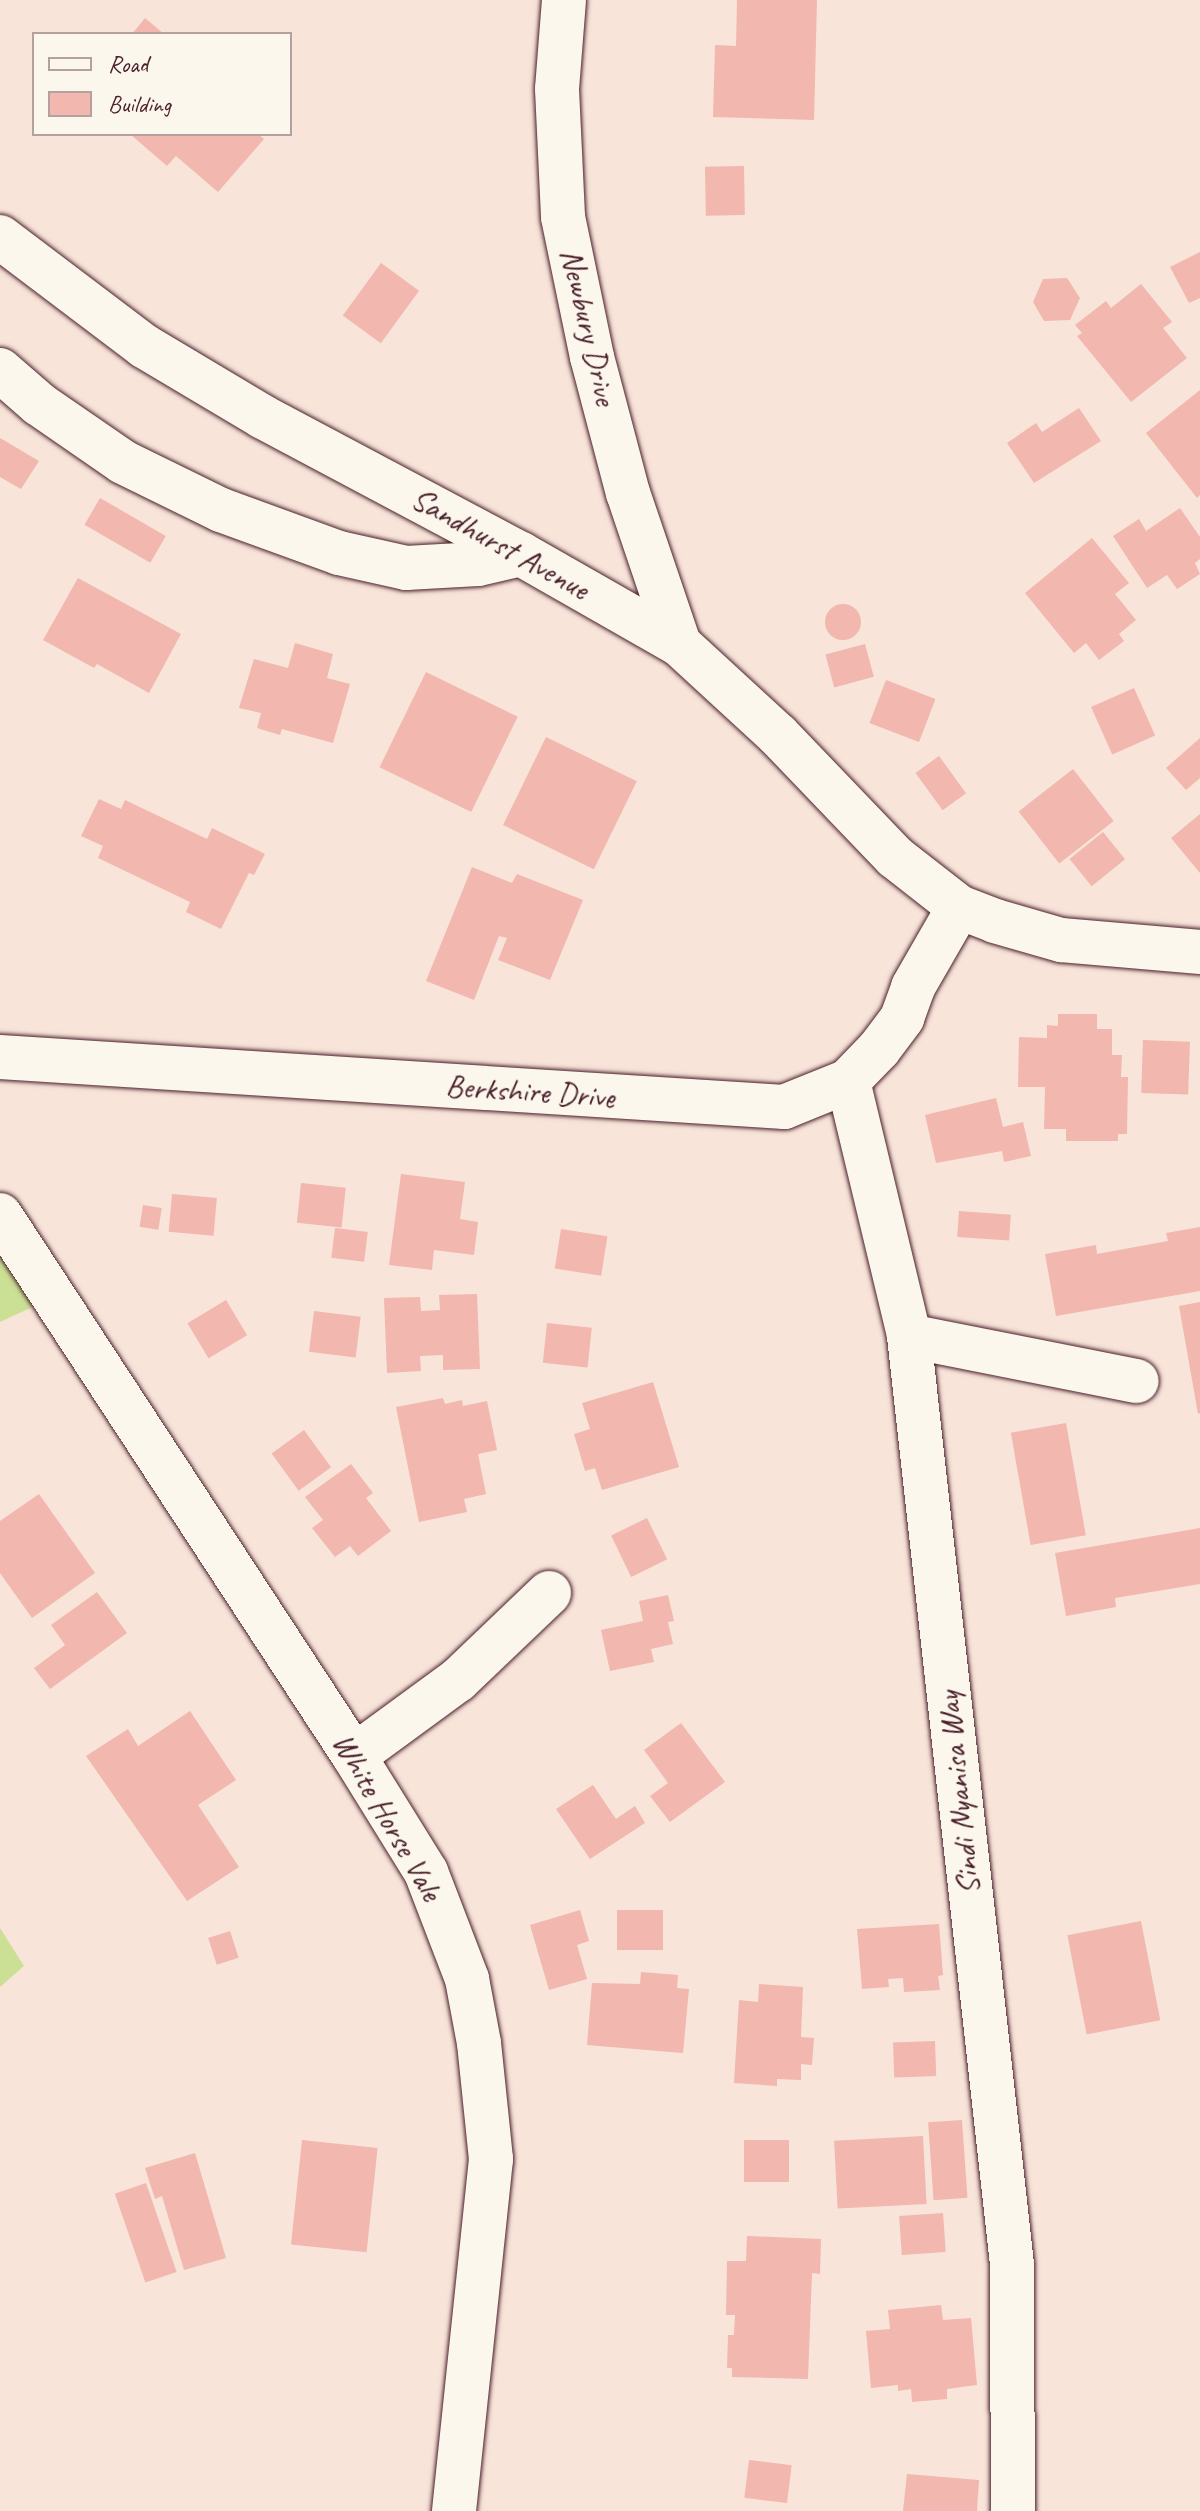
<!DOCTYPE html>
<style>
body{margin:0}
#map{position:relative;width:1200px;height:2511px;overflow:hidden;background:#f8e4d9;font-family:Caveat,sans-serif}
div>[style]{position:absolute}
.green>*{inset:0;background:#cbe095}
.building>*{inset:0;background:#f2b7ae;transform-origin:0 0}
.round{border-radius:50%}
.roads{filter:drop-shadow(0 0 2px #4a1f2b) drop-shadow(0 0 2px #4a1f2b)}
.minor>*{height:44px;margin:-22px;padding:0 22px;transform-origin:22px;border-radius:22px;background:#fbf7ec}
span{translate:-50% -50%;white-space:nowrap;text-align:center;line-height:1.15;-webkit-text-stroke:8px #fbf7ec;paint-order:stroke}
.street-label{font-size:32px;color:#4a1f2b}
.legend{position:absolute;left:32px;top:32px;width:260px;height:104px;box-sizing:border-box;background:#fbf7ec;border:2px solid #b4a19f;margin:0;padding:10px 14px;list-style:none;font-size:24px;color:#4a1f2b}
.legend li{display:flex;align-items:center;gap:16px;height:40px}
.legend b{width:40px;border:2px solid #b4a19f}
</style>
<div id="map">
<div class="green">
<div style="clip-path:polygon(0 1222px,52px 1298px,0 1322px)"></div>
<div style="clip-path:polygon(0 1928px,24px 1966px,0 1987px)"></div>
</div>
<div class="building">
<div style="clip-path:polygon(737px 0,817px 0,814px 120px,713px 117px,715px 45px,736px 46px)"></div>
<div style="clip-path:polygon(145px 18px,164px 34px,132px 34px)"></div>
<div style="clip-path:polygon(130px 134px,258px 134px,264px 139px,218px 192px,176px 156px,167px 166px)"></div>
<div style="left:744px;top:166px;width:49px;height:39px;rotate:89deg"></div>
<div style="clip-path:polygon(1200px 252px,1200px 298px,1189px 303px,1170px 267px)"></div>
<div style="left:381px;top:263px;width:47px;height:65px;rotate:36deg"></div>
<div style="clip-path:polygon(1067px 278px,1080px 298px,1070px 320px,1044px 321px,1033px 302px,1043px 279px)"></div>
<div style="clip-path:polygon(1141px 284px,1172px 322px,1163px 328px,1187px 358px,1131px 402px,1077px 336px,1082px 333px,1075px 325px,1106px 301px,1111px 308px)"></div>
<div style="clip-path:polygon(1200px 390px,1200px 495px,1197px 498px,1146px 433px)"></div>
<div style="clip-path:polygon(1079px 408px,1101px 441px,1034px 483px,1007px 443px,1036px 423px,1042px 432px)"></div>
<div style="clip-path:polygon(0 438px,39px 461px,21px 489px,0 477px)"></div>
<div style="left:100px;top:498px;width:76px;height:31px;rotate:30deg"></div>
<div style="clip-path:polygon(1180px 508px,1200px 537px,1200px 559px,1195px 563px,1200px 574px,1177px 589px,1167px 575px,1147px 588px,1113px 536px,1139px 519px,1146px 531px)"></div>
<div style="clip-path:polygon(1092px 538px,1129px 583px,1115px 594px,1136px 620px,1119px 634px,1124px 641px,1099px 660px,1086px 643px,1074px 653px,1025px 593px)"></div>
<div style="clip-path:polygon(78px 578px,181px 634px,149px 693px,97px 664px,94px 668px,43px 640px)"></div>
<div class="round" style="left:825px;top:604px;width:36px;height:36px"></div>
<div style="clip-path:polygon(295px 643px,333px 654px,327px 678px,350px 684px,333px 743px,282px 729px,280px 735px,257px 728px,261px 713px,239px 708px,254px 659px,288px 668px)"></div>
<div style="left:865px;top:644px;width:34px;height:41px;rotate:75deg"></div>
<div style="left:426px;top:672px;width:102px;height:106px;rotate:26deg"></div>
<div style="left:886px;top:680px;width:53px;height:46px;rotate:21deg"></div>
<div style="left:1134px;top:688px;width:52px;height:47px;rotate:66deg"></div>
<div style="left:546px;top:737px;width:101px;height:98px;rotate:26deg"></div>
<div style="clip-path:polygon(1200px 738px,1200px 778px,1186px 790px,1166px 768px)"></div>
<div style="left:939px;top:756px;width:46px;height:29px;rotate:54deg"></div>
<div style="left:1073px;top:769px;width:66px;height:69px;rotate:52deg"></div>
<div style="clip-path:polygon(99px 799px,121px 809px,125px 800px,207px 839px,212px 828px,265px 854px,254px 875px,249px 873px,221px 929px,186px 912px,190px 902px,98px 858px,103px 846px,81px 836px)"></div>
<div style="clip-path:polygon(1200px 814px,1200px 873px,1171px 838px)"></div>
<div style="left:1103px;top:832px;width:35px;height:43px;rotate:51deg"></div>
<div style="clip-path:polygon(472px 867px,512px 883px,517px 874px,583px 900px,550px 980px,498px 960px,507px 938px,499px 936px,474px 1000px,426px 981px)"></div>
<div style="clip-path:polygon(1058px 1014px,1097px 1014px,1097px 1029px,1112px 1029px,1112px 1055px,1122px 1055px,1121px 1077px,1128px 1077px,1127px 1134px,1118px 1134px,1118px 1141px,1066px 1141px,1066px 1129px,1044px 1129px,1045px 1087px,1018px 1087px,1019px 1037px,1047px 1038px,1047px 1025px,1058px 1026px)"></div>
<div style="left:1143px;top:1040px;width:47px;height:53px;rotate:2deg"></div>
<div style="clip-path:polygon(996px 1098px,1003px 1127px,1023px 1122px,1031px 1156px,1004px 1162px,1002px 1151px,936px 1163px,925px 1115px)"></div>
<div style="clip-path:polygon(401px 1174px,465px 1182px,460px 1219px,478px 1222px,474px 1255px,434px 1250px,432px 1270px,389px 1265px)"></div>
<div style="left:301px;top:1183px;width:45px;height:40px;rotate:6deg"></div>
<div style="left:172px;top:1194px;width:45px;height:38px;rotate:5deg"></div>
<div style="left:143px;top:1205px;width:19px;height:22px;rotate:9deg"></div>
<div style="left:959px;top:1211px;width:52px;height:26px;rotate:4deg"></div>
<div style="clip-path:polygon(1200px 1227px,1200px 1291px,1056px 1316px,1045px 1254px,1096px 1245px,1097px 1254px,1168px 1241px,1166px 1233px)"></div>
<div style="left:335px;top:1228px;width:33px;height:30px;rotate:7deg"></div>
<div style="left:561px;top:1229px;width:47px;height:40px;rotate:9deg"></div>
<div style="clip-path:polygon(477px 1294px,480px 1369px,443px 1370px,443px 1355px,420px 1356px,421px 1371px,387px 1373px,384px 1298px,420px 1297px,421px 1311px,440px 1310px,439px 1295px)"></div>
<div style="left:226px;top:1300px;width:41px;height:45px;rotate:59deg"></div>
<div style="clip-path:polygon(1200px 1302px,1200px 1413px,1198px 1414px,1179px 1306px)"></div>
<div style="left:314px;top:1311px;width:47px;height:41px;rotate:7deg"></div>
<div style="left:547px;top:1323px;width:45px;height:40px;rotate:6deg"></div>
<div style="clip-path:polygon(653px 1382px,679px 1467px,602px 1490px,595px 1468px,585px 1471px,574px 1434px,590px 1429px,582px 1403px)"></div>
<div style="clip-path:polygon(443px 1398px,445px 1404px,462px 1400px,463px 1406px,487px 1401px,497px 1450px,478px 1454px,486px 1494px,464px 1499px,467px 1512px,419px 1522px,396px 1407px)"></div>
<div style="left:1066px;top:1423px;width:114px;height:56px;rotate:80deg"></div>
<div style="left:304px;top:1430px;width:46px;height:40px;rotate:54deg"></div>
<div style="clip-path:polygon(351px 1464px,373px 1493px,366px 1498px,391px 1531px,358px 1556px,350px 1546px,335px 1557px,312px 1528px,323px 1520px,305px 1497px)"></div>
<div style="clip-path:polygon(39px 1494px,95px 1573px,32px 1618px,0 1573px,0 1521px)"></div>
<div style="left:647px;top:1518px;width:46px;height:40px;rotate:64deg"></div>
<div style="clip-path:polygon(1200px 1528px,1200px 1584px,1115px 1598px,1116px 1607px,1066px 1616px,1055px 1553px)"></div>
<div style="clip-path:polygon(97px 1592px,127px 1633px,50px 1689px,34px 1668px,65px 1645px,51px 1625px)"></div>
<div style="clip-path:polygon(668px 1595px,674px 1621px,668px 1622px,673px 1644px,651px 1649px,654px 1662px,610px 1671px,601px 1630px,643px 1621px,639px 1601px)"></div>
<div style="clip-path:polygon(190px 1711px,236px 1780px,198px 1805px,239px 1867px,187px 1901px,86px 1756px,128px 1729px,138px 1746px)"></div>
<div style="clip-path:polygon(681px 1723px,725px 1782px,670px 1822px,650px 1796px,668px 1783px,644px 1750px)"></div>
<div style="clip-path:polygon(593px 1785px,616px 1819px,635px 1806px,645px 1823px,590px 1859px,556px 1809px)"></div>
<div style="clip-path:polygon(580px 1910px,589px 1941px,577px 1945px,587px 1979px,549px 1990px,530px 1925px)"></div>
<div style="left:617px;top:1910px;width:46px;height:40px"></div>
<div style="left:1141px;top:1921px;width:101px;height:75px;rotate:79deg"></div>
<div style="clip-path:polygon(939px 1924px,943px 1975px,938px 1976px,940px 1990px,904px 1992px,903px 1978px,888px 1979px,889px 1987px,862px 1989px,857px 1929px)"></div>
<div style="left:230px;top:1931px;width:28px;height:23px;rotate:72deg"></div>
<div style="clip-path:polygon(641px 1972px,678px 1975px,677px 1988px,689px 1989px,683px 2053px,587px 2045px,592px 1983px,640px 1984px)"></div>
<div style="clip-path:polygon(759px 1984px,803px 1987px,801px 2037px,814px 2038px,812px 2065px,801px 2064px,801px 2080px,777px 2079px,777px 2086px,734px 2083px,739px 2000px,758px 2002px)"></div>
<div style="left:935px;top:2041px;width:35px;height:42px;rotate:88deg"></div>
<div style="left:962px;top:2120px;width:78px;height:34px;rotate:86deg"></div>
<div style="left:923px;top:2136px;width:68px;height:89px;rotate:87deg"></div>
<div style="left:302px;top:2140px;width:76px;height:105px;rotate:6deg"></div>
<div style="left:744px;top:2140px;width:45px;height:42px"></div>
<div style="clip-path:polygon(195px 2153px,226px 2258px,184px 2270px,162px 2196px,155px 2199px,145px 2168px)"></div>
<div style="left:146px;top:2183px;width:94px;height:33px;rotate:71deg"></div>
<div style="left:943px;top:2213px;width:39px;height:44px;rotate:86deg"></div>
<div style="clip-path:polygon(747px 2236px,821px 2239px,820px 2274px,812px 2273px,808px 2379px,732px 2377px,732px 2368px,727px 2368px,728px 2335px,734px 2335px,735px 2315px,726px 2315px,727px 2261px,746px 2261px)"></div>
<div style="clip-path:polygon(941px 2305px,943px 2320px,971px 2318px,977px 2385px,947px 2389px,947px 2399px,912px 2402px,911px 2389px,898px 2391px,898px 2385px,871px 2388px,866px 2331px,890px 2329px,888px 2310px)"></div>
<div style="left:749px;top:2460px;width:43px;height:38px;rotate:7deg"></div>
<div style="clip-path:polygon(907px 2474px,979px 2480px,977px 2511px,903px 2511px)"></div>
</div>
<div class="roads">
<div class="minor">
<div style="left:564px;top:0;width:89px;rotate:94.5deg"></div>
<div style="left:557px;top:89px;width:128px;rotate:87.3deg"></div>
<div style="left:563px;top:217px;width:143px;rotate:78.3deg"></div>
<div style="left:592px;top:357px;width:141px;rotate:75.2deg"></div>
<div style="left:628px;top:493px;width:159px;rotate:71.3deg"></div>
<div style="left:0;top:237px;width:181px;rotate:37.1deg"></div>
<div style="left:144px;top:346px;width:139px;rotate:30.8deg"></div>
<div style="left:263px;top:417px;width:292px;rotate:28deg"></div>
<div style="left:521px;top:554px;width:182px;rotate:29.7deg"></div>
<div style="left:679px;top:644px;width:134px;rotate:42.6deg"></div>
<div style="left:778px;top:735px;width:169px;rotate:46.2deg"></div>
<div style="left:895px;top:857px;width:81px;rotate:38deg"></div>
<div style="left:959px;top:907px;width:39px;rotate:21deg"></div>
<div style="left:995px;top:921px;width:69px;rotate:16.1deg"></div>
<div style="left:1061px;top:940px;width:140px;rotate:4.9deg"></div>
<div style="left:0;top:370px;width:52px;rotate:41.1deg"></div>
<div style="left:39px;top:404px;width:102px;rotate:34.6deg"></div>
<div style="left:123px;top:462px;width:109px;rotate:26.1deg"></div>
<div style="left:221px;top:510px;width:126px;rotate:20deg"></div>
<div style="left:339px;top:553px;width:69px;rotate:12.6deg"></div>
<div style="left:406px;top:568px;width:72px;rotate:-3.2deg"></div>
<div style="left:478px;top:564px;width:44px;rotate:-13.1deg"></div>
<div style="left:0;top:1057px;width:786px;rotate:3.65deg"></div>
<div style="left:784px;top:1107px;width:69px;rotate:-22.1deg"></div>
<div style="left:848px;top:1081px;width:45px;rotate:-45.9deg"></div>
<div style="left:879px;top:1049px;width:39px;rotate:-53deg"></div>
<div style="left:902px;top:1018px;width:33px;rotate:-70deg"></div>
<div style="left:913px;top:987px;width:92px;rotate:-60.1deg"></div>
<div style="left:848px;top:1081px;width:262px;rotate:76.5deg"></div>
<div style="left:909px;top:1336px;width:935px;rotate:83.67deg"></div>
<div style="left:1012px;top:2265px;width:246px;rotate:89.8deg"></div>
<div style="left:0;top:1215px;width:647px;rotate:56.8deg"></div>
<div style="left:354px;top:1756px;width:137px;rotate:58.2deg"></div>
<div style="left:426px;top:1872px;width:115px;rotate:69deg"></div>
<div style="left:467px;top:1979px;width:65px;rotate:79.4deg"></div>
<div style="left:479px;top:2043px;width:117px;rotate:84.1deg"></div>
<div style="left:491px;top:2159px;width:354px;rotate:96deg"></div>
<div style="left:909px;top:1336px;width:232px;rotate:11.2deg"></div>
<div style="left:354px;top:1756px;width:129px;rotate:-36.2deg"></div>
<div style="left:458px;top:1680px;width:126px;rotate:-43.7deg"></div>
</div>
</div>
<div class="street-label">
<span style="left:588px;top:327px;rotate:77deg">Newbury Drive</span>
<span style="left:500px;top:544px;rotate:29deg">Sandhurst Avenue</span>
<span style="left:530px;top:1092px;rotate:4deg">Berkshire Drive</span>
<span style="left:959px;top:1793px;rotate:-96deg">Sindi Nyanisa Way</span>
<span style="left:387px;top:1817px;rotate:60deg">White Horse Vale</span>
</div>
<ul class="legend">
<li><b style="height:10px;background:#fbf7ec"></b>Road</li>
<li><b style="height:22px;background:#f2b7ae"></b>Building</li>
</ul>
</div>
